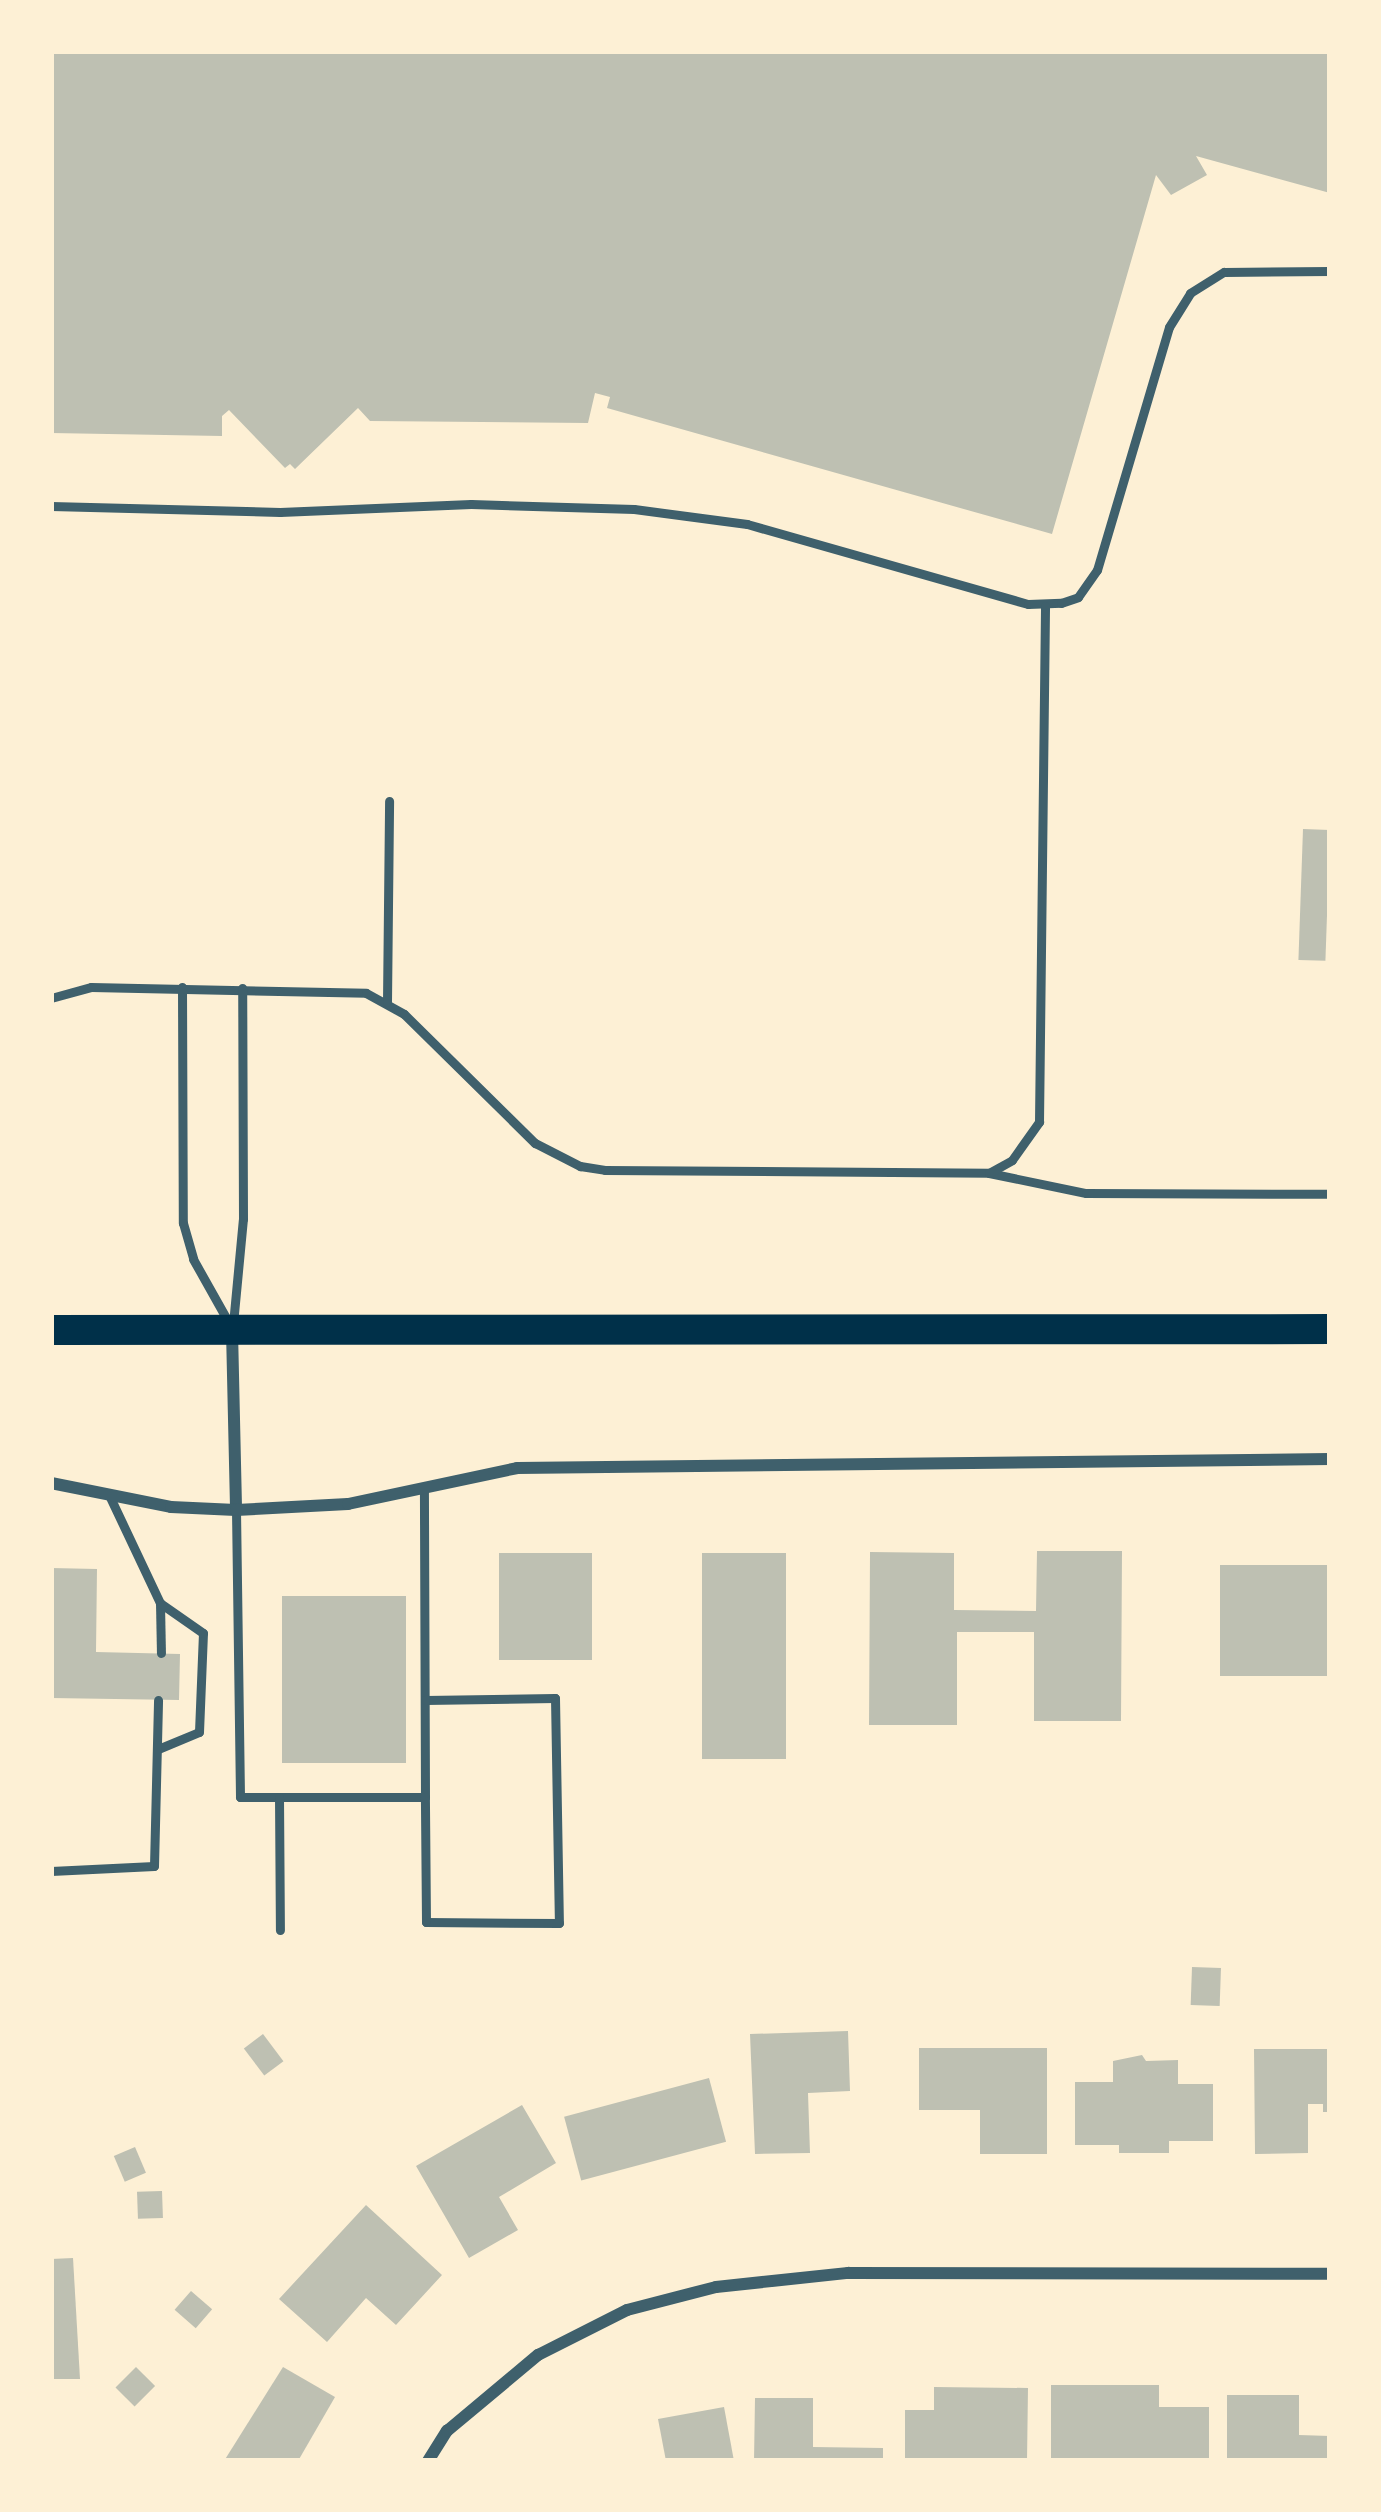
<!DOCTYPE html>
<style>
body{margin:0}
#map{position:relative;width:1381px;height:2512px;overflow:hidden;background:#fdf0d5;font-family:Rubik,sans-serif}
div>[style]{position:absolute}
.building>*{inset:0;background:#bec0b2;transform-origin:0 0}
.service>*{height:9px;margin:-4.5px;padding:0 4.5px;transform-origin:4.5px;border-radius:4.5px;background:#3f606c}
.minor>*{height:12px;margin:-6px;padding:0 6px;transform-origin:6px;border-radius:6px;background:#3f606c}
.primary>*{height:30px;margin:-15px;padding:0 15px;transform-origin:15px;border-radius:15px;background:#003049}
span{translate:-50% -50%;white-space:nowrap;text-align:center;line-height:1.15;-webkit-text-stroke:9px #fdf0d5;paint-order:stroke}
.frame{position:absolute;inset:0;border:54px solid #fdf0d5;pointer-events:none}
</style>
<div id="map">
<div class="building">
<div style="clip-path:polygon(51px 51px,1330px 51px,1330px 193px,1196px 156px,1207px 175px,1171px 195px,1156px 175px,1052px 534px,607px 408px,610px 397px,595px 393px,588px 423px,370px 421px,358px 408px,295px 469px,290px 464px,285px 468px,229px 410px,222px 416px,222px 436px,51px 433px)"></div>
<div style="left:1303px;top:829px;width:27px;height:131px;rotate:2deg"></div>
<div style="clip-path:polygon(1037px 1551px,1122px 1551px,1121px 1721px,1034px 1721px,1034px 1632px,957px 1632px,957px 1725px,869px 1725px,870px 1552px,954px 1553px,954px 1610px,1036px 1611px)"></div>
<div style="left:499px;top:1553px;width:93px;height:107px"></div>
<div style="left:702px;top:1553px;width:84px;height:206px"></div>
<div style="left:1330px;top:1565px;width:111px;height:110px;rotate:90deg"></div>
<div style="clip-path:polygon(51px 1568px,97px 1569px,96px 1652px,180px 1654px,179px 1700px,51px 1698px)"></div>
<div style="left:282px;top:1596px;width:124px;height:167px"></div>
<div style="left:1192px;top:1967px;width:29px;height:38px;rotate:2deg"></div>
<div style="clip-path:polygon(848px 2031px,850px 2091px,808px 2093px,810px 2153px,755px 2154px,750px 2034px)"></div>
<div style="left:263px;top:2034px;width:34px;height:24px;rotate:53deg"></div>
<div style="clip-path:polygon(919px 2048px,1047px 2048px,1047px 2154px,980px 2154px,980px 2110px,919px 2110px)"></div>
<div style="clip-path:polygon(1254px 2049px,1330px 2049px,1330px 2112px,1323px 2112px,1323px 2104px,1308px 2104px,1308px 2153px,1255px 2154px)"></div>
<div style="clip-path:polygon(1142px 2055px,1146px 2061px,1178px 2060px,1178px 2084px,1213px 2084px,1213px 2141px,1169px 2141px,1169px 2153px,1119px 2153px,1119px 2145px,1075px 2145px,1075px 2082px,1113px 2082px,1113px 2061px)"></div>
<div style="left:709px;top:2078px;width:66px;height:150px;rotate:75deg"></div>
<div style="clip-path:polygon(522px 2105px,556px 2163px,499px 2197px,518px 2230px,469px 2258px,416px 2166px)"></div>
<div style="left:135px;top:2147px;width:28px;height:23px;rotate:67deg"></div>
<div style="left:162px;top:2191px;width:27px;height:25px;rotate:88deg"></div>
<div style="clip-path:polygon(366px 2205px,442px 2275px,396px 2325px,366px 2298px,327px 2342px,279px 2299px)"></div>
<div style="clip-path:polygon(73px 2258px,80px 2379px,51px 2379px,51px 2259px)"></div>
<div style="left:191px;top:2291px;width:28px;height:25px;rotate:41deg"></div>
<div style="left:136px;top:2367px;width:27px;height:29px;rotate:45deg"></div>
<div style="clip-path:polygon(283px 2367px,335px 2397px,298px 2461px,224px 2461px)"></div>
<div style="clip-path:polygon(1051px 2385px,1159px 2385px,1159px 2407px,1209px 2407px,1209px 2461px,1051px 2461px)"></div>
<div style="clip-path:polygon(934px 2387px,1028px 2388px,1027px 2461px,905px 2461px,905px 2410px,934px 2410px)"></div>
<div style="clip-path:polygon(1227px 2395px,1299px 2395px,1299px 2435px,1330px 2436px,1330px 2461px,1227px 2461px)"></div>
<div style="clip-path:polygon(755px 2398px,813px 2398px,813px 2447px,883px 2448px,883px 2461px,754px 2461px)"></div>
<div style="clip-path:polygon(724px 2407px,734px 2461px,666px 2461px,658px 2419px)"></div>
</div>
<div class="service">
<div style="left:51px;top:506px;width:229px;rotate:1.5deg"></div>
<div style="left:280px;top:512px;width:191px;rotate:-2.4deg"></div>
<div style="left:471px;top:504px;width:163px;rotate:1.8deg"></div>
<div style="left:634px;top:509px;width:114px;rotate:7.6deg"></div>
<div style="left:747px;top:524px;width:292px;rotate:15.9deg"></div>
<div style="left:1028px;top:604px;width:33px;rotate:-2deg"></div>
<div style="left:1061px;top:603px;width:18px;rotate:-19deg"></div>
<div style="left:1078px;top:597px;width:33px;rotate:-55deg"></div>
<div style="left:1097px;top:570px;width:253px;rotate:-73.5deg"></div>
<div style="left:1169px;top:327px;width:40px;rotate:-58deg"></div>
<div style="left:1190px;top:293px;width:40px;rotate:-32deg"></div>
<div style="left:1224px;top:272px;width:106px;rotate:-0.5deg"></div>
<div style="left:182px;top:987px;width:236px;rotate:89.8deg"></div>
<div style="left:183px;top:1223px;width:37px;rotate:74deg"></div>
<div style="left:193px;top:1259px;width:76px;rotate:60.7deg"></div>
<div style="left:51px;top:998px;width:41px;rotate:-15.4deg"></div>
<div style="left:91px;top:987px;width:275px;rotate:1.2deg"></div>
<div style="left:366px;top:993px;width:43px;rotate:28.9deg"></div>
<div style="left:404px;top:1014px;width:184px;rotate:44.6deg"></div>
<div style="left:535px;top:1143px;width:51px;rotate:27.1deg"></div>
<div style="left:580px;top:1166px;width:25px;rotate:9deg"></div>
<div style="left:605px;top:1170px;width:384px;rotate:0.4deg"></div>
<div style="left:989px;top:1173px;width:99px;rotate:11.7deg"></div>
<div style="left:1086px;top:1193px;width:244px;rotate:0.2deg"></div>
<div style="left:387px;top:1002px;width:201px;rotate:-89.4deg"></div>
<div style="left:989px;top:1173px;width:26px;rotate:-29deg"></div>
<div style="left:1012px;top:1160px;width:47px;rotate:-54.6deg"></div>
<div style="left:1039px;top:1122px;width:516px;rotate:-89.33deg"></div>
<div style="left:233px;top:1324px;width:105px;rotate:-84.6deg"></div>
<div style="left:243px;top:1219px;width:231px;rotate:-90.2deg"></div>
<div style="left:109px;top:1495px;width:119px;rotate:64.7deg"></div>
<div style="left:160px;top:1603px;width:50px;rotate:88.9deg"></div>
<div style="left:236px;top:1510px;width:287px;rotate:89.2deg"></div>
<div style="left:240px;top:1797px;width:185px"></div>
<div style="left:425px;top:1797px;width:310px;rotate:-90.2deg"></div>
<div style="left:425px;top:1700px;width:130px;rotate:-0.9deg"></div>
<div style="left:555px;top:1698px;width:225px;rotate:89deg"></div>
<div style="left:559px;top:1923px;width:133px;rotate:-179.6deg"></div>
<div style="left:426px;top:1922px;width:125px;rotate:-90.5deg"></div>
<div style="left:158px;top:1749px;width:44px;rotate:-22.5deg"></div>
<div style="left:199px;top:1732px;width:99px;rotate:-87.7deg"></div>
<div style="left:203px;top:1633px;width:52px;rotate:-145.1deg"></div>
<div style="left:279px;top:1797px;width:133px;rotate:89.6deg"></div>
<div style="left:51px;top:1871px;width:103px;rotate:-2.8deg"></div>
<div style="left:154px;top:1866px;width:166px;rotate:-88.6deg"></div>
</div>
<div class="minor">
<div style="left:232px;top:1331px;width:179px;rotate:88.7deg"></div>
<div style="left:51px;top:1483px;width:122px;rotate:11.3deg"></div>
<div style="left:171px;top:1507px;width:65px;rotate:2.6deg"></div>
<div style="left:236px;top:1510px;width:112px;rotate:-3.1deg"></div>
<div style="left:348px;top:1504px;width:173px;rotate:-12deg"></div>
<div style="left:517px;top:1468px;width:813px;rotate:-0.63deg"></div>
<div style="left:428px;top:2461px;width:36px;rotate:-58deg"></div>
<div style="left:447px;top:2431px;width:119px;rotate:-39.9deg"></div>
<div style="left:538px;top:2355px;width:100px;rotate:-26.8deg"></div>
<div style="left:627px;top:2310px;width:92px;rotate:-14.5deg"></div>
<div style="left:716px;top:2287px;width:133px;rotate:-6.1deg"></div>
<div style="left:848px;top:2273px;width:482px;rotate:0.1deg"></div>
</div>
<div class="primary">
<div style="left:51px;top:1330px;width:1279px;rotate:-0.04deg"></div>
</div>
<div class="frame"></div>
</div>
